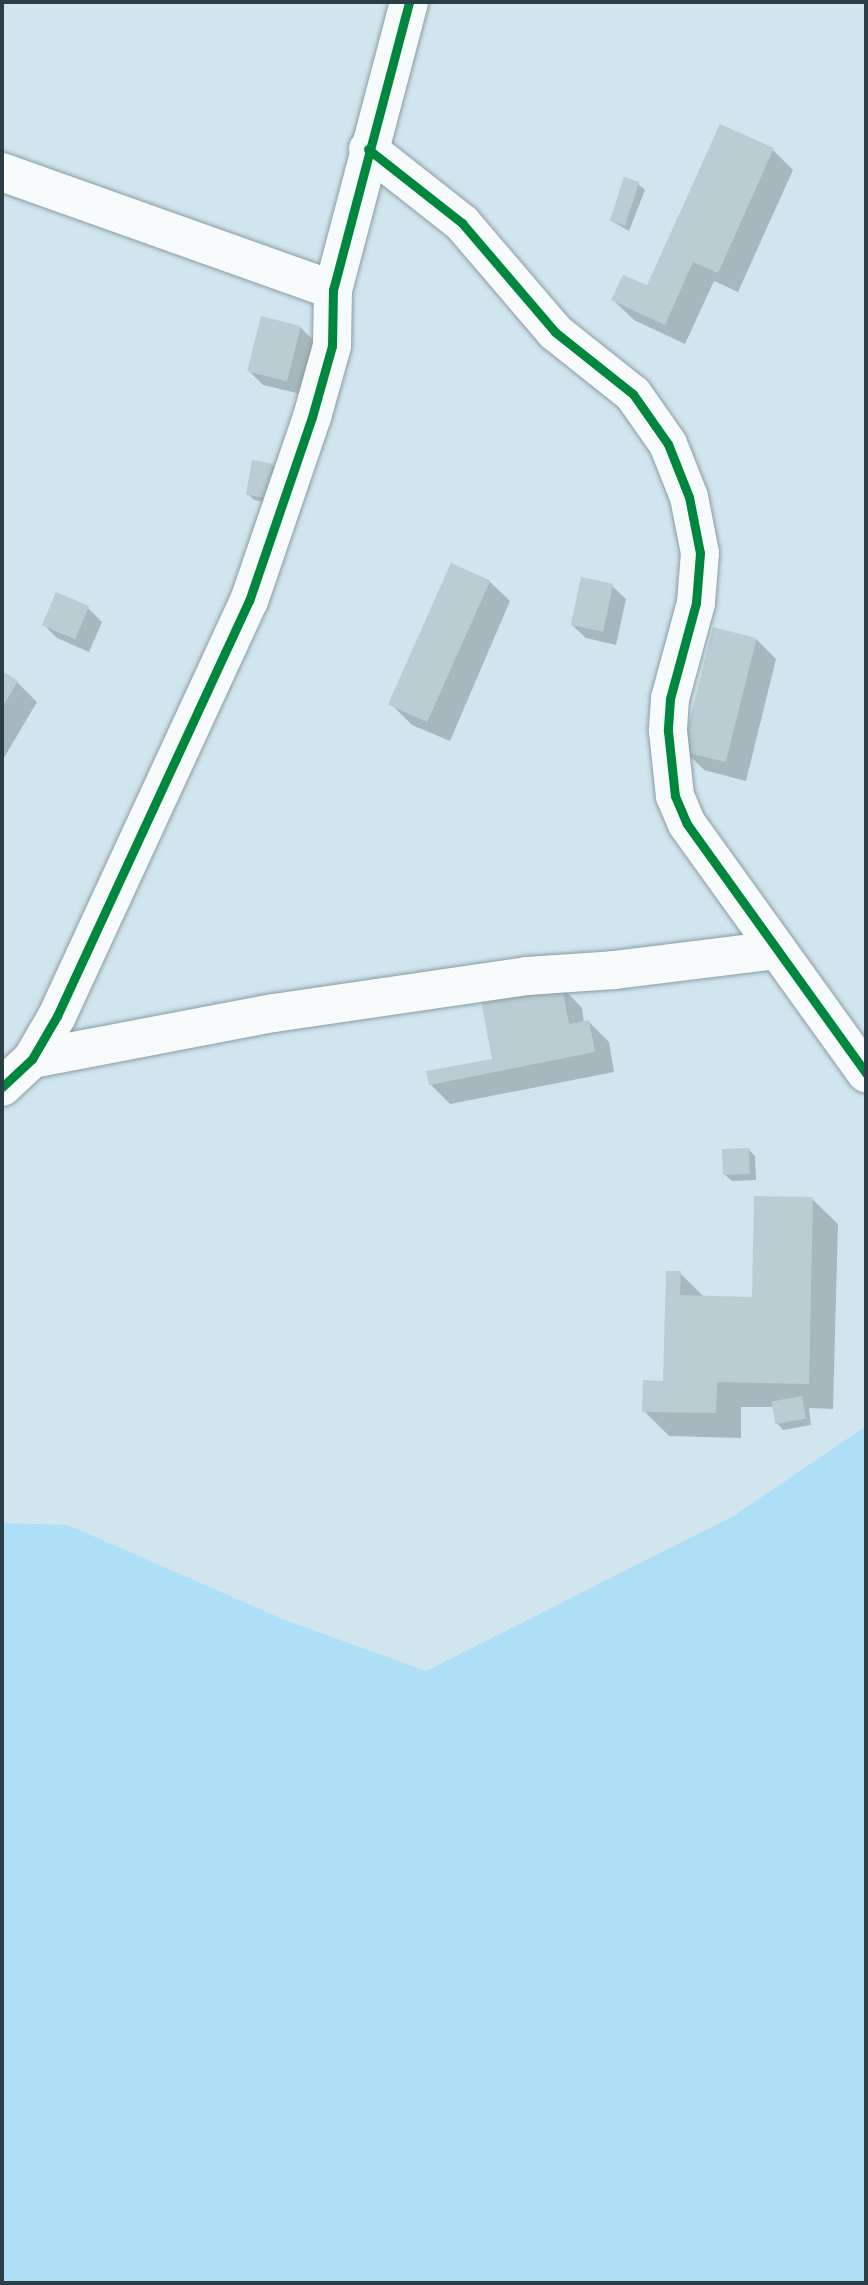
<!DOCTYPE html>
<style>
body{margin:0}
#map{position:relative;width:868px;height:2285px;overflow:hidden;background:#d1e5ee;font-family:"Golos Text",sans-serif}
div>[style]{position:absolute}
.green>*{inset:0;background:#ade0f6}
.shadow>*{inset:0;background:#0003}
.building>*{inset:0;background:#b9cdd2;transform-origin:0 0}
.roads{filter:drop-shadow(0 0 2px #8b9ca4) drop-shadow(0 0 2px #8b9ca4)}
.minor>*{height:38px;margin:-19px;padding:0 19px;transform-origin:19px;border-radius:19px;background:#f8fbfc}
.cycleway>*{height:9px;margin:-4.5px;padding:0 4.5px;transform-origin:4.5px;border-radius:4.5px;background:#00873e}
span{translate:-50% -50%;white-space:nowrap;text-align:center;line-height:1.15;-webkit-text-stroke:7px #fff;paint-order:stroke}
.frame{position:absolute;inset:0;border:4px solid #2b3d45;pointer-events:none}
</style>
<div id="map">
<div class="green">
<div style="clip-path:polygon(866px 1426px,866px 2283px,2px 2283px,2px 1523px,68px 1525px,285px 1620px,426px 1671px,732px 1517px)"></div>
</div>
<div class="shadow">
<div style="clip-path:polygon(773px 150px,793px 170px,738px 292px,714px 281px,685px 344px,634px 320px,613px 300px,648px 287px)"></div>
<div style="clip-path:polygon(638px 184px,645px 190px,629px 231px,610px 220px)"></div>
<div style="clip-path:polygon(300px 327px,314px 341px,301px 394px,263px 385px,249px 371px)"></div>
<div style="clip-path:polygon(273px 466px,280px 472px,274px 504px,254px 500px,248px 494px)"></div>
<div style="clip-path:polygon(452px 565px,489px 581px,510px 601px,450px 741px,412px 725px,392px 705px)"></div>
<div style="clip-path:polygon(612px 586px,626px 599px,616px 645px,586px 638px,572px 625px)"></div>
<div style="clip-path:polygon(57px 594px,88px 608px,102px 622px,89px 652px,57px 638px,43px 624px)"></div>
<div style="clip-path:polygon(756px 639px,776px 659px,746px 781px,704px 770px,684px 750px)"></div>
<div style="clip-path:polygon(2px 673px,17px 682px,37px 702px,2px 761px)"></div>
<div style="clip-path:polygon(562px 987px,582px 1008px,584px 1023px,589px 1022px,609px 1042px,614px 1072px,450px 1104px,430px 1084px,494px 1060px)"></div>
<div style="clip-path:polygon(749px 1150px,755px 1156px,756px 1180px,732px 1181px,725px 1175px)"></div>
<div style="clip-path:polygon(812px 1199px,838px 1224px,833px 1409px,809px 1408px,811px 1425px,783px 1430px,777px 1423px,774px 1407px,741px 1407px,741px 1438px,669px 1436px,644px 1411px,665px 1383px,680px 1273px,705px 1298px,753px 1299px)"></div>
</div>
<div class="building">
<div style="clip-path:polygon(720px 124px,774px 148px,718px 273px,693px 262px,665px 325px,611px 300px,623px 275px,647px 285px)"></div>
<div style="left:624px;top:177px;width:16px;height:46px;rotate:18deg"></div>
<div style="left:261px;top:316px;width:41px;height:57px;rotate:14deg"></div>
<div style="left:252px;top:460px;width:22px;height:35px;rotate:10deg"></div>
<div style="left:451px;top:563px;width:43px;height:155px;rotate:24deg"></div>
<div style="left:581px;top:577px;width:33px;height:49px;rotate:12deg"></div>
<div style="left:56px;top:592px;width:36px;height:36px;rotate:23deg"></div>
<div style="left:713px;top:627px;width:45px;height:128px;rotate:14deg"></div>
<div style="clip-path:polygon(2px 671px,18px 681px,2px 708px)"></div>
<div style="clip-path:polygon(562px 985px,569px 1024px,589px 1020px,595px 1052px,429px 1085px,426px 1071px,492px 1059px,481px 1001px)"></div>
<div style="left:749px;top:1148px;width:26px;height:27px;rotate:88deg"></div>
<div style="clip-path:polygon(754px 1196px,813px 1197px,809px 1384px,717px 1382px,716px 1413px,642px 1412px,643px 1380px,663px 1381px,666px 1271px,681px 1271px,680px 1295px,752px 1297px)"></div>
<div style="left:802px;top:1396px;width:23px;height:31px;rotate:80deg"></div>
</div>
<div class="roads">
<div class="minor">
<div style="left:368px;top:149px;width:120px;rotate:38.2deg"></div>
<div style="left:462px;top:223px;width:143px;rotate:49.5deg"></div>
<div style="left:555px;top:332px;width:100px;rotate:38.5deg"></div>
<div style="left:633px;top:394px;width:61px;rotate:55deg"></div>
<div style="left:668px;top:444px;width:57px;rotate:68.4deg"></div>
<div style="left:689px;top:497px;width:57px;rotate:78.9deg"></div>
<div style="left:700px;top:553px;width:50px;rotate:94.6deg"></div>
<div style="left:696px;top:603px;width:99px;rotate:105.2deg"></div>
<div style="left:670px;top:699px;width:32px;rotate:94deg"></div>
<div style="left:668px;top:731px;width:65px;rotate:83.9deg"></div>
<div style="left:675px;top:796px;width:30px;rotate:67deg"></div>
<div style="left:687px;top:824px;width:307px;rotate:54.3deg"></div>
<div style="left:2px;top:172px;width:351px;rotate:19.6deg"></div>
<div style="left:32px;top:1059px;width:246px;rotate:-10.8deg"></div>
<div style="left:274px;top:1013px;width:256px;rotate:-8.3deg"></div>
<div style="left:527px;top:976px;width:87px;rotate:-3.9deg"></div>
<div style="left:614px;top:970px;width:164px;rotate:-7deg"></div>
<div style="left:2px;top:1087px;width:41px;rotate:-43deg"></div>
<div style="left:32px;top:1059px;width:50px;rotate:-59.8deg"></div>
<div style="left:57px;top:1016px;width:457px;rotate:-65.2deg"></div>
<div style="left:249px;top:601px;width:194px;rotate:-71.1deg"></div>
<div style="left:312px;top:417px;width:74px;rotate:-74.3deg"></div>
<div style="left:332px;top:346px;width:56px;rotate:-89deg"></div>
<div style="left:333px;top:290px;width:298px;rotate:-75.2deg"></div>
</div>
</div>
<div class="cycleway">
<div style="left:368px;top:149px;width:120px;rotate:38.2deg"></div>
<div style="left:462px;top:223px;width:143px;rotate:49.5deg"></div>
<div style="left:555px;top:332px;width:100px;rotate:38.5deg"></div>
<div style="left:633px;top:394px;width:61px;rotate:55deg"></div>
<div style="left:668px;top:444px;width:57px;rotate:68.4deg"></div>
<div style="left:689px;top:497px;width:57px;rotate:78.9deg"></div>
<div style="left:700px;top:553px;width:50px;rotate:94.6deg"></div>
<div style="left:696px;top:603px;width:99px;rotate:105.2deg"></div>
<div style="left:670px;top:699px;width:32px;rotate:94deg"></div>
<div style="left:668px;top:731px;width:65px;rotate:83.9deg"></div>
<div style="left:675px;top:796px;width:30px;rotate:67deg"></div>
<div style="left:687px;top:824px;width:307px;rotate:54.3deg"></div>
<div style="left:2px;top:1087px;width:41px;rotate:-43deg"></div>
<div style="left:32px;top:1059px;width:50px;rotate:-59.8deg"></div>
<div style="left:57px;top:1016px;width:457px;rotate:-65.2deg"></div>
<div style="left:249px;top:601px;width:194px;rotate:-71.1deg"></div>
<div style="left:312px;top:417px;width:74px;rotate:-74.3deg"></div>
<div style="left:332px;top:346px;width:56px;rotate:-89deg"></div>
<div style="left:333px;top:290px;width:298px;rotate:-75.2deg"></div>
</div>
<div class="frame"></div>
</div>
